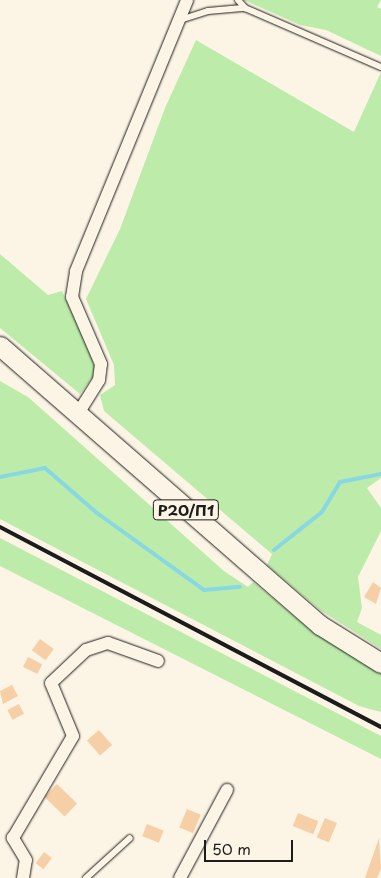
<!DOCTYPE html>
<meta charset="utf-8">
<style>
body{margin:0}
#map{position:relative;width:381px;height:878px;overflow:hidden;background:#fcf5e5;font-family:"Playpen Sans",sans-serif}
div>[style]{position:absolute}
.green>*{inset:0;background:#bcebaa}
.stream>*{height:4px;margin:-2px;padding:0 2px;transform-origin:2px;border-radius:2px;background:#88d8e3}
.building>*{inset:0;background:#f7cfa6;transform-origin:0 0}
.roads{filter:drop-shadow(0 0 1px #1c1c1c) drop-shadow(0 0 1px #1c1c1c)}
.service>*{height:6px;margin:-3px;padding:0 3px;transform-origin:3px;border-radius:3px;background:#fcf5e5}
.minor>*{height:12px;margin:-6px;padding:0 6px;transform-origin:6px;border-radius:6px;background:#fcf5e5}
.primary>*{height:19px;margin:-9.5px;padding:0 9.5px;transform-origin:9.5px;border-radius:9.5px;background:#fcf5e5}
.rail>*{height:4px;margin:-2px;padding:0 2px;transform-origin:2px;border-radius:2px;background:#1c1c1c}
span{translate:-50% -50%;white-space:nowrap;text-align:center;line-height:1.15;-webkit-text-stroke:4px #fcf5e5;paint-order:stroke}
.shield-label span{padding:1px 4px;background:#fcf5e5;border:1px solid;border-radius:4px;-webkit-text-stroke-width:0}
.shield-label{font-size:15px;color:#1c1c1c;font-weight:700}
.scale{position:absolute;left:204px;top:840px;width:89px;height:22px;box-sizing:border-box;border:2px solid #1c1c1c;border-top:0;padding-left:6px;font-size:15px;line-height:18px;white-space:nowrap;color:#1c1c1c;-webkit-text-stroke:4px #fcf5e5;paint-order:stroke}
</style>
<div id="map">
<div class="green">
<div style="clip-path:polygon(231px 0,381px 0,377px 7px,381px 9px,381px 56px,326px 30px,300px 25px,246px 1px)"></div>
<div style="clip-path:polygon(196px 40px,354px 132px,381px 72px,381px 478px,367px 488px,381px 508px,381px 531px,358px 577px,362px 608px,357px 622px,381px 635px,381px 649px,320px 610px,267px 565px,272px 554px,104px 411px,100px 395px,115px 385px,114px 365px,86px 299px,120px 229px,165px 108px)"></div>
<div style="clip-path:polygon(0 254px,48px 295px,62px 291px,95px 361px,93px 377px,80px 394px,0 328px)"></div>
<div style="clip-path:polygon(0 381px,28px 397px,224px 571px,248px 587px,253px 582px,314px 633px,381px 673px,381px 712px,359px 706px,0 519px)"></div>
<div style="clip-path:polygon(0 538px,381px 736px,381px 759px,0 566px)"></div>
</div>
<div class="stream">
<div style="left:0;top:477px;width:46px;rotate:-11.3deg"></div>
<div style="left:45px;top:468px;width:69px;rotate:40.9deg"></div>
<div style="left:97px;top:513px;width:132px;rotate:35.7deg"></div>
<div style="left:204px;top:590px;width:36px;rotate:-5deg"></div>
<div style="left:274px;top:550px;width:61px;rotate:-38.4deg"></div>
<div style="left:322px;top:512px;width:35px;rotate:-59deg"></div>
<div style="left:340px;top:482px;width:42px;rotate:-11deg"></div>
</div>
<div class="building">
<div style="clip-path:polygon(373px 582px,381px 588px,376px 604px,364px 597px)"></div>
<div style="left:40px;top:639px;width:17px;height:14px;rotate:36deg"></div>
<div style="left:28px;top:657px;width:16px;height:11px;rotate:27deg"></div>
<div style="clip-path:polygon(12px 685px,18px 696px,3px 704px,0 691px)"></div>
<div style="left:19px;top:704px;width:11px;height:13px;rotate:63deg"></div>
<div style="left:99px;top:730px;width:20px;height:16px;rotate:49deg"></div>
<div style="left:57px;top:784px;width:28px;height:18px;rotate:44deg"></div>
<div style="left:187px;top:809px;width:15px;height:20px;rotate:23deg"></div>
<div style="left:298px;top:813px;width:22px;height:14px;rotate:22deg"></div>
<div style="left:325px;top:818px;width:13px;height:21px;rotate:23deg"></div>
<div style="left:147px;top:824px;width:18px;height:13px;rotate:22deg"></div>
<div style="clip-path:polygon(379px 838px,381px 869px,377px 878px,365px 878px)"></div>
<div style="left:44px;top:852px;width:10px;height:14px;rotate:37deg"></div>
</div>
<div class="roads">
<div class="service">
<div style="left:238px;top:0;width:11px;rotate:49deg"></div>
<div style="left:245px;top:8px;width:148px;rotate:23.5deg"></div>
<div style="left:180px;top:20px;width:29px;rotate:-18deg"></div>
<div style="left:208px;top:11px;width:37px;rotate:-5deg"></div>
<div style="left:86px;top:878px;width:59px;rotate:-42.3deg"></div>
</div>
<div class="minor">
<div style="left:77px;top:415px;width:41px;rotate:-57.8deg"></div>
<div style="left:99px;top:380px;width:16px;rotate:-83deg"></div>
<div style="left:101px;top:364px;width:73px;rotate:-113.4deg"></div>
<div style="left:72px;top:297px;width:26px;rotate:-81deg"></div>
<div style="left:76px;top:271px;width:293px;rotate:-67.7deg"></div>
<div style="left:23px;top:878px;width:18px;rotate:-81deg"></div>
<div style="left:26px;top:860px;width:26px;rotate:-121deg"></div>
<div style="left:13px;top:838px;width:118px;rotate:-59.5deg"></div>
<div style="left:73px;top:736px;width:57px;rotate:-112.5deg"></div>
<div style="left:51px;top:683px;width:48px;rotate:-43.3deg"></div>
<div style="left:86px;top:650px;width:23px;rotate:-18deg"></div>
<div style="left:108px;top:643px;width:53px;rotate:19.8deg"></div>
<div style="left:180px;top:878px;width:100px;rotate:-61.9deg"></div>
</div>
<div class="primary">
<div style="left:0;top:346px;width:425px;rotate:41.1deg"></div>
<div style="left:320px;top:625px;width:72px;rotate:31.9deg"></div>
</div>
</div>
<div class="rail">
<div style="left:0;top:527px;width:430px;rotate:27.7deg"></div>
</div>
<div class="shield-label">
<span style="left:186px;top:510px">Р20/П1</span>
</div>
<div class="scale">50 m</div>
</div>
